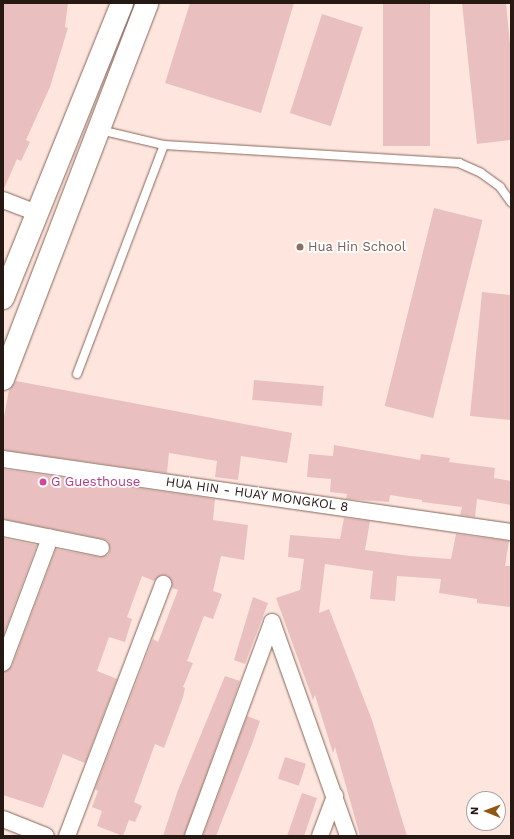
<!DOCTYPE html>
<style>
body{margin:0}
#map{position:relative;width:514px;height:839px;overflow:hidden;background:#fee6de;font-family:"Work Sans",sans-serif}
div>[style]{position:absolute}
.building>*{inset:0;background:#e9c0bf;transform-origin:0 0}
.roads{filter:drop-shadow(0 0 1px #876559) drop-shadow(0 0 1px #876559)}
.lane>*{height:8px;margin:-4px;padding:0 4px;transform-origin:4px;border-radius:4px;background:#fff}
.street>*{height:16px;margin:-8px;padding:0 8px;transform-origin:8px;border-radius:8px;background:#fff}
.secondary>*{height:22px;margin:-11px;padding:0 11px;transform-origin:11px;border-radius:11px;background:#fff}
.dots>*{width:11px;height:11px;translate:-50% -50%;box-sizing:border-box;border:2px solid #fff;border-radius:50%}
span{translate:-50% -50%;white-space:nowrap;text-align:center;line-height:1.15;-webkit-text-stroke:3.5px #fff;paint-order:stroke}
.education-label{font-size:13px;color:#785e54}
.left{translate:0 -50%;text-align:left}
.hotel-label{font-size:13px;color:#b23c85}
.street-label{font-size:13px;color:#261813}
.frame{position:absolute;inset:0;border:4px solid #261813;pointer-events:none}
.north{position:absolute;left:466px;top:791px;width:40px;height:40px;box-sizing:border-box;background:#fff;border:1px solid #a8a3a1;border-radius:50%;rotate:271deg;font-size:11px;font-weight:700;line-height:16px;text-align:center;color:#261813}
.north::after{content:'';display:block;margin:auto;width:14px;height:18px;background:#8f570f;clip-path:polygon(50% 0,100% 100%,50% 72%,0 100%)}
</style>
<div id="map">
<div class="building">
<div style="clip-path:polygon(3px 3px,68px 3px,65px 27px,68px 28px,50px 87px,26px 140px,30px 142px,21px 161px,17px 159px,3px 191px)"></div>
<div style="clip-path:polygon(190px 3px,294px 3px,261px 113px,165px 83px)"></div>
<div style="left:383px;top:3px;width:47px;height:143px"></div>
<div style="clip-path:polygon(462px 3px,506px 3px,511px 55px,511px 140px,477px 144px)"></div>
<div style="left:322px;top:14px;width:43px;height:104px;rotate:18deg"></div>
<div style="left:434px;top:208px;width:50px;height:204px;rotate:14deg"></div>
<div style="clip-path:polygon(482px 292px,511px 295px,511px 420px,470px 416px)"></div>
<div style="left:254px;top:380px;width:70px;height:20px;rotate:5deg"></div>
<div style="clip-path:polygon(16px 381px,292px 433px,287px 463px,241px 456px,238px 480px,215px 477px,217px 461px,169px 453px,167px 473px,3px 450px,3px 422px,9px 390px)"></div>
<div style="clip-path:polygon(334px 445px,420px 460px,421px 454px,450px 458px,449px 462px,495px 468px,494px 478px,511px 481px,511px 505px,477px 499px,475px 517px,460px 515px,462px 507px,422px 502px,422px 500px,390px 495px,389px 502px,346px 499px,347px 494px,330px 492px,331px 479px,307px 477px,309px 454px,333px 456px)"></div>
<div style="clip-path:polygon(3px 469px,215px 499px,213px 520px,248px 525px,244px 560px,221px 556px,213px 591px,222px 594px,213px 619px,204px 616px,187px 661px,193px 663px,183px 687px,185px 688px,183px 697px,164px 748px,155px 744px,134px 802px,142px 806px,135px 822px,129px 820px,123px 836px,97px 826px,102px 811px,92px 807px,98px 791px,95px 789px,153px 639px,158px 642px,178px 590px,172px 588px,172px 582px,167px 575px,161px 575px,154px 581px,142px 576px,127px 617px,132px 619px,125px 642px,109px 637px,97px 671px,117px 679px,85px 763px,63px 754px,43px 808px,3px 795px,3px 672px,12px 666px,56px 549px,99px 557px,108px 555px,110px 550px,108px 541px,103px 539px,3px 519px)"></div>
<div style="clip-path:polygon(344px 518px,370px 521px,365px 550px,410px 556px,451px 559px,456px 534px,509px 541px,505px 566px,511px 566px,510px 607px,477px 603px,477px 599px,439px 593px,441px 579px,397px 576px,395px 601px,370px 599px,373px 571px,325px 564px,319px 613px,329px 609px,372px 720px,407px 836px,360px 836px,335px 747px,333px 753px,315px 695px,313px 700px,276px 598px,300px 590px,304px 559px,288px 557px,290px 535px,340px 539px)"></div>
<div style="clip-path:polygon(3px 538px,37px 545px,3px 636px)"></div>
<div style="clip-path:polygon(253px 597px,268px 603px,245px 664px,234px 660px)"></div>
<div style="clip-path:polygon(225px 676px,240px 681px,184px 836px,163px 836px,178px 790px)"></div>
<div style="clip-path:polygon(247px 716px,260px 721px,252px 744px,216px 836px,203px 836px)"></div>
<div style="left:285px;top:757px;width:22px;height:23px;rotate:18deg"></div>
<div style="clip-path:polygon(302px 793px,317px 798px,304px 836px,287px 836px)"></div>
</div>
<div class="roads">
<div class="lane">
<div style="left:100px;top:130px;width:66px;rotate:13.2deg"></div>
<div style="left:164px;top:145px;width:296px;rotate:3.5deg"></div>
<div style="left:459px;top:163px;width:24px;rotate:24deg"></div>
<div style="left:481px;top:173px;width:24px;rotate:36deg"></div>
<div style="left:500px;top:187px;width:19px;rotate:54deg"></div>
<div style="left:77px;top:374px;width:245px;rotate:-69.2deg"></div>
</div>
<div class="street">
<div style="left:3px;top:200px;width:36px;rotate:21deg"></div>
<div style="left:3px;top:459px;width:513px;rotate:8.18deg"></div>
<div style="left:3px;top:528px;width:100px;rotate:11.5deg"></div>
<div style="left:3px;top:663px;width:134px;rotate:-69.4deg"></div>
<div style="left:3px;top:819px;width:46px;rotate:21.6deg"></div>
<div style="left:67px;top:836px;width:270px;rotate:-69.1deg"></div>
<div style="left:193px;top:836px;width:228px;rotate:-69.7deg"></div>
<div style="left:272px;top:622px;width:227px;rotate:70.4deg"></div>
<div style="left:320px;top:836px;width:43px;rotate:-69.4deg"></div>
</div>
<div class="secondary">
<div style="left:3px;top:298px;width:318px;rotate:-68deg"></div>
<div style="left:3px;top:379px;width:403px;rotate:-69deg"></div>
</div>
</div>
<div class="dots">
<div style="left:300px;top:247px;background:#8d6e63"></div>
<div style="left:43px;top:482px;background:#d1479c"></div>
</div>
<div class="education-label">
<span class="left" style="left:308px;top:247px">Hua Hin School</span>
</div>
<div class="hotel-label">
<span class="left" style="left:51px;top:482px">G Guesthouse</span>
</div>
<div class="street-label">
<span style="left:257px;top:495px;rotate:8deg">HUA HIN - HUAY MONGKOL 8</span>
</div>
<div class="frame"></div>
<div class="north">N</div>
</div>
